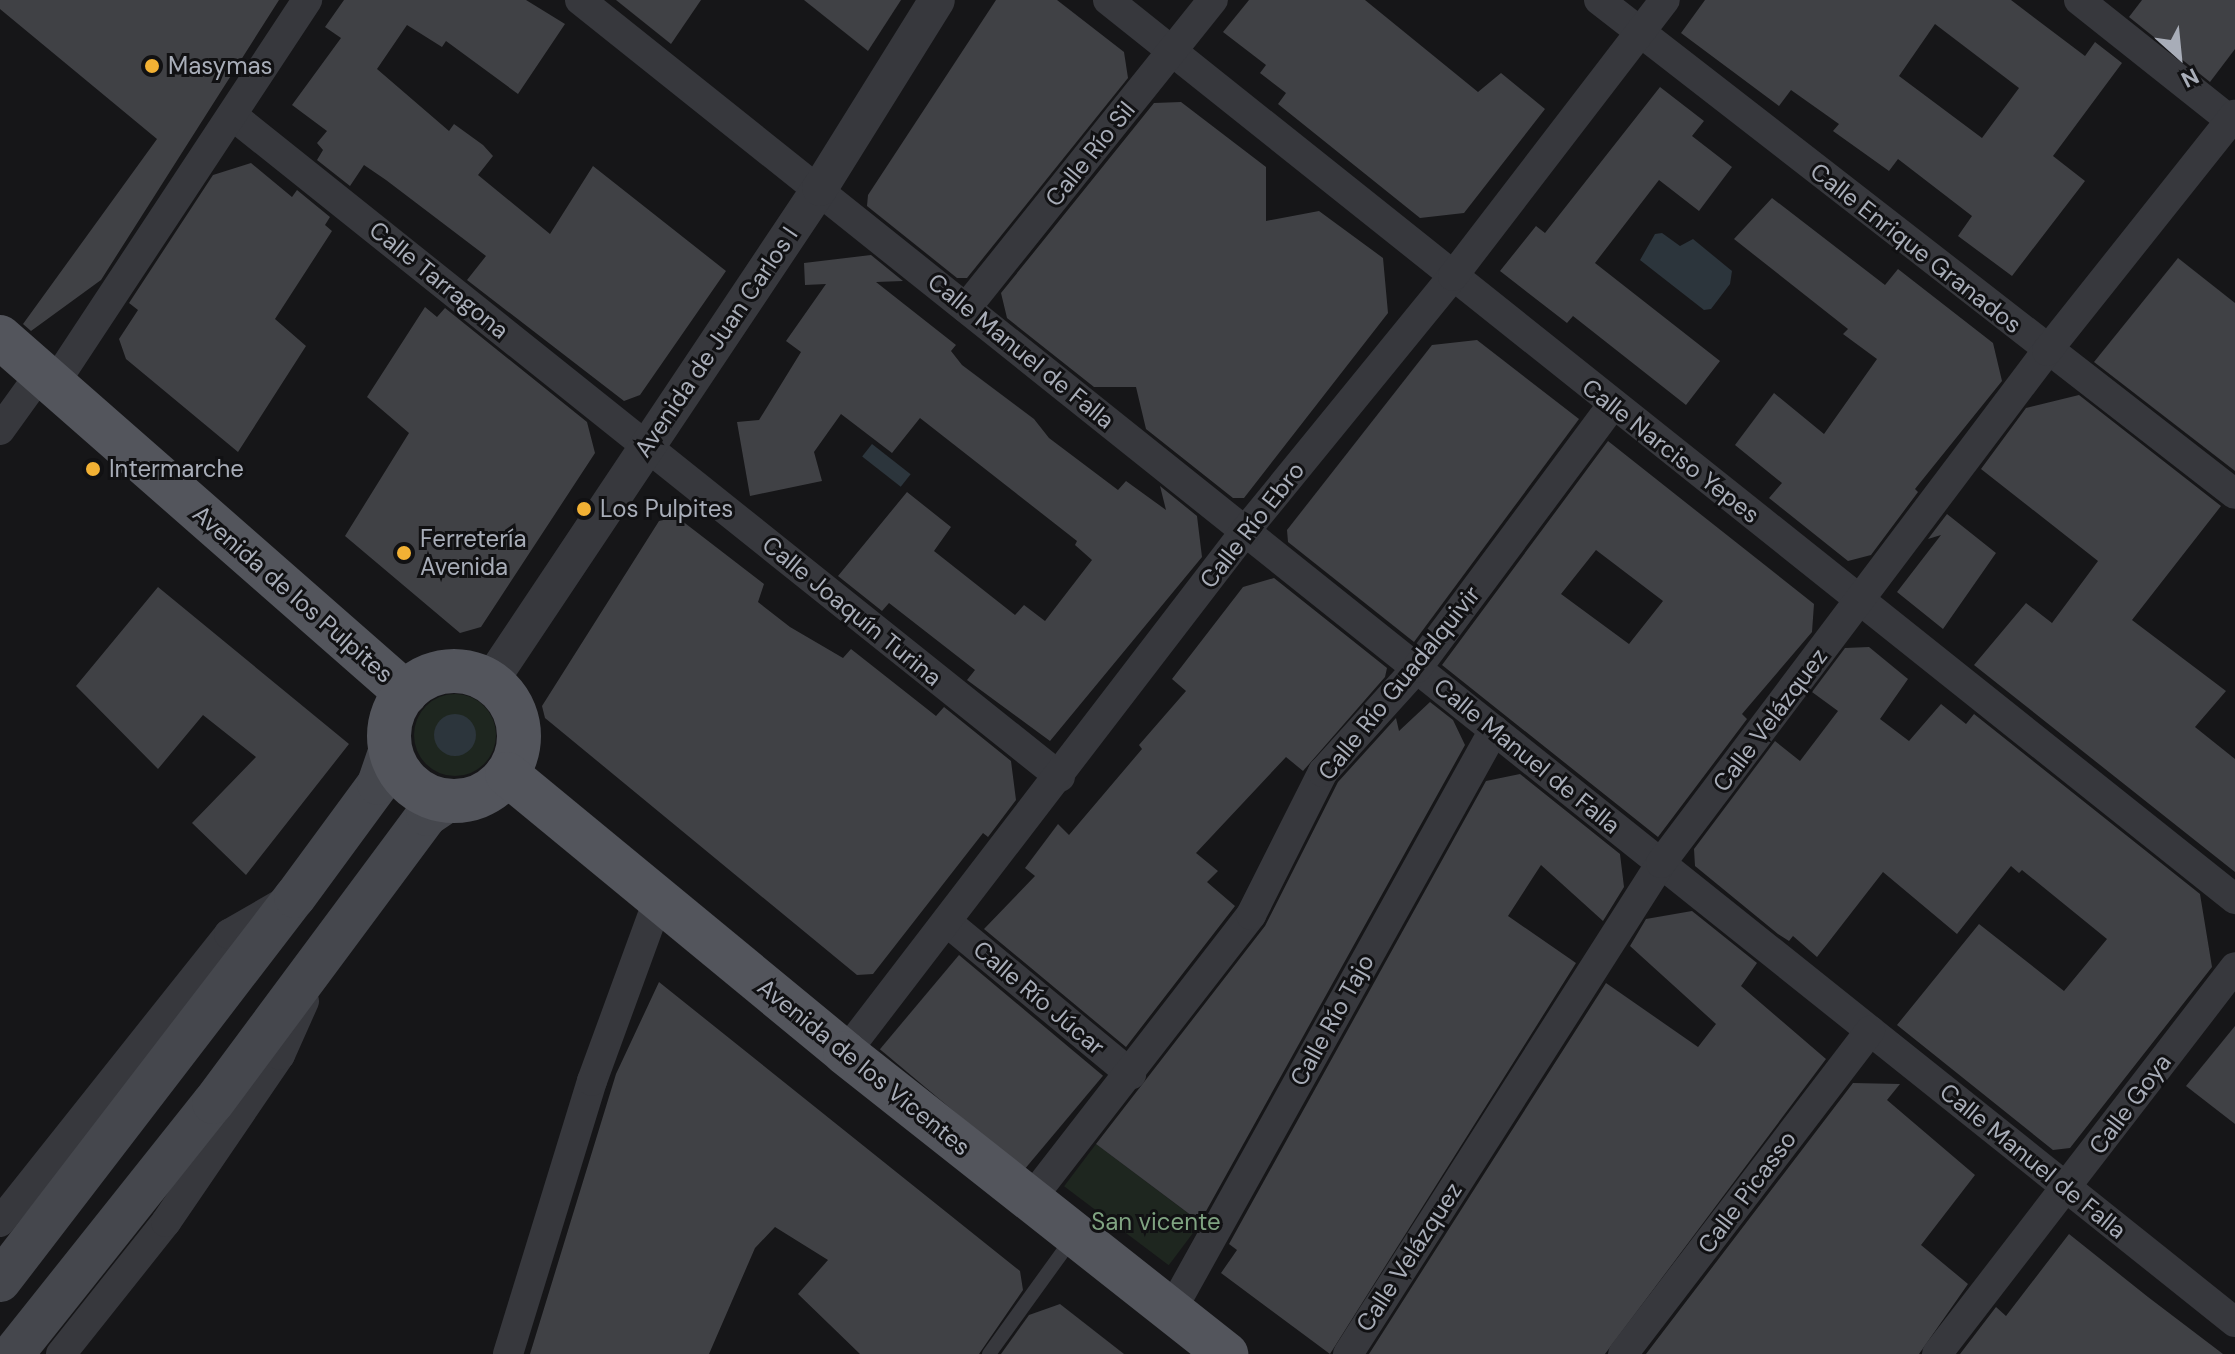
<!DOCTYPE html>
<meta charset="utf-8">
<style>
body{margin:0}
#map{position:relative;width:2235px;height:1354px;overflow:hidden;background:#161618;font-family:"DM Sans",sans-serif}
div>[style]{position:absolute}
.green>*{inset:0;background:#1e261f;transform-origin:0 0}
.round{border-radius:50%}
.water>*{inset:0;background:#2c353c;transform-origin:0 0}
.building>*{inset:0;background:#404145;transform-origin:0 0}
.service>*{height:14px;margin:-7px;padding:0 7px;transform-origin:7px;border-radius:7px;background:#37383d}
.minor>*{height:30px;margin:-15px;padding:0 15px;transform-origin:15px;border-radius:15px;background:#37383d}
.tertiary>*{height:36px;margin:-18px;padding:0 18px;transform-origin:18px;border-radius:18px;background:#37383d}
.secondary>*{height:42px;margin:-21px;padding:0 21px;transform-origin:21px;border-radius:21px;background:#45474d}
.primary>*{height:44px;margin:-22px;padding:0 22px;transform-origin:22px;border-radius:22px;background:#53555c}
.primary>.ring{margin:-22px;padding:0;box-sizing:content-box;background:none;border:44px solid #53555c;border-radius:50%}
.dots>*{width:22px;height:22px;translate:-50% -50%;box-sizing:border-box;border:4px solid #111113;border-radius:50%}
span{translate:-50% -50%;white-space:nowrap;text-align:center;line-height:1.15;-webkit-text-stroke:6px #111113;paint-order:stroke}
.poi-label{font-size:24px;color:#a8adb8}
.left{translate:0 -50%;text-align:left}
.street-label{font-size:24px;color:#a8adb8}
.park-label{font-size:24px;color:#7fa381}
.north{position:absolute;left:2139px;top:16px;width:80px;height:80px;-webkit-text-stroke:6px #111113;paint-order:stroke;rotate:153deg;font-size:22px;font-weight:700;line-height:32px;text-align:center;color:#a8adb8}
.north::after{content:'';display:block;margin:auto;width:28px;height:36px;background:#a8adb8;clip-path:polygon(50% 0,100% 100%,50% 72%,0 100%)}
</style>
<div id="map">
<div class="green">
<div class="round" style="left:414px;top:694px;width:82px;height:82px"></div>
<div style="left:1096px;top:1144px;width:131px;height:53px;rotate:37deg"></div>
</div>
<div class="water">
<div style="clip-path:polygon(1662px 233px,1680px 246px,1693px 239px,1732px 271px,1730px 284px,1711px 309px,1704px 310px,1640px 260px,1655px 234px)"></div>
<div style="left:872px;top:444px;width:49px;height:16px;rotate:38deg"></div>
<div class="round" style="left:434px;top:714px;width:42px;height:42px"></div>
</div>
<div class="building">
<div style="clip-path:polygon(0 0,279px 0,101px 280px,31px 331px,23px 324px,157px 139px,0 9px)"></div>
<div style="clip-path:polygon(344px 0,526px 0,565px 24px,518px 94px,446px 41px,442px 47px,407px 25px,377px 69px,449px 131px,454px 124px,483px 145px,493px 156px,478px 175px,550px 234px,593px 166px,726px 271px,640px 395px,624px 401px,467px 280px,486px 256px,386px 180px,364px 165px,350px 186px,317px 160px,323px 150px,317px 143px,327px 131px,292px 105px,341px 38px,325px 27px)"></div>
<div style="clip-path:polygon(616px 0,701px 0,671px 44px)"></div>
<div style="clip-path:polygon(804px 0,901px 0,868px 51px)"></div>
<div style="clip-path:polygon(996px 0,1057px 0,1124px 52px,1128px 78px,967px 278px,957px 278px,867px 206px,868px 195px)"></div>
<div style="clip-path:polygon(1249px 0,1365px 0,1478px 92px,1501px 73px,1545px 109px,1464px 213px,1420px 218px,1278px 104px,1286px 93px,1260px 73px,1266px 65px,1223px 32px)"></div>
<div style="clip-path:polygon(evenodd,1705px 0,2011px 0,2085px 56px,2095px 42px,2122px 63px,2053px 156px,2085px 181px,2012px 276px,1958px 236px,1972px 216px,1898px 159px,1889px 171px,1833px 131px,1839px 124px,1791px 90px,1779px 106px,1681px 33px,1705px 0,1935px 24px,2019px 88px,1982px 138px,1899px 76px,1935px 24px)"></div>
<div style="clip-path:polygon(2142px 0,2235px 0,2235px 49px,2210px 82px,2129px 17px)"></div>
<div style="clip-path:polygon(1660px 87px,1704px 121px,1692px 136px,1732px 167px,1699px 211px,1659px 180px,1595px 263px,1720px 361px,1686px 405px,1573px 316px,1567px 323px,1500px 271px,1536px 226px,1545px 233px)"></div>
<div style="clip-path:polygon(1181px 102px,1266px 167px,1266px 221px,1319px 211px,1383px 258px,1388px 313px,1244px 498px,1233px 498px,1146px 429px,1136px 387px,1094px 387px,1007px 318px,1001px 293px,1154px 103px)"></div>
<div style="clip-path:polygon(251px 163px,292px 197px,297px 190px,330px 217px,325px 225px,332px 231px,275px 319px,306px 346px,238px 452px,126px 359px,119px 339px,138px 310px,129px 303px,213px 175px)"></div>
<div style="clip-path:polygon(1772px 198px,1885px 285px,1898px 269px,1993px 343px,2002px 381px,1915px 489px,1918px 492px,1871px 555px,1848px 561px,1769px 498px,1782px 483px,1735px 445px,1774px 393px,1824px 434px,1877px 359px,1843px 334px,1848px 329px,1734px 239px)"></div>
<div style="clip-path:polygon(871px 255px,903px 281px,876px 282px,956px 345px,951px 351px,962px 365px,1034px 419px,1049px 438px,1118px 490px,1126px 481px,1166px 510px,1160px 486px,1197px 516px,1202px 557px,1050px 741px,967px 680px,975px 670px,889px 603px,882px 611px,838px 576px,907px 492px,951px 527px,934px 551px,1015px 615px,1024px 605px,1045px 621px,1092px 560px,1075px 545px,1077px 541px,920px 418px,892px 453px,841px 414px,814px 452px,822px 481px,750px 496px,737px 422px,759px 420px,801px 352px,786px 341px,826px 284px,805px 285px,804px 263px)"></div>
<div style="clip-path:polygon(2178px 258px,2235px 303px,2235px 471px,2094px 362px)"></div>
<div style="clip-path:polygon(425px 307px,437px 317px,445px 308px,587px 422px,595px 453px,481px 627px,460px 633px,345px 536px,409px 433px,367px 397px)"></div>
<div style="clip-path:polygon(1477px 340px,1579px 419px,1414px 642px,1288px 542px,1287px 530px,1432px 345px)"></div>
<div style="clip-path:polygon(2079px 395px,2221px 506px,2132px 620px,2226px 691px,2195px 727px,2235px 759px,2235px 872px,1974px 665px,2026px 603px,2052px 623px,2098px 561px,1981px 469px,2026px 408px)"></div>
<div style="clip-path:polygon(evenodd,1608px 441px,1814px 604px,1812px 632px,1742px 714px,1747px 719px,1658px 837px,1442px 665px,1608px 441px,1596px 550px,1663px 601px,1629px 644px,1561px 594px,1596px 550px)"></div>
<div style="clip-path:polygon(1947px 514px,1996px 553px,1943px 629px,1897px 592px,1941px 535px,1928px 539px)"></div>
<div style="clip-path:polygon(677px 517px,764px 584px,758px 602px,790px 627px,843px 658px,851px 649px,936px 716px,944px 707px,1011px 761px,1016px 800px,988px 837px,983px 833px,873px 974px,857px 975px,545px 718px,542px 706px,659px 521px)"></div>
<div style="clip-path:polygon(1274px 578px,1387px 668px,1385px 677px,1303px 771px,1286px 757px,1196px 853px,1218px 871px,1207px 882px,1235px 906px,1126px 1047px,984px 929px,1035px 876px,1025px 868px,1058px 824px,1069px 835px,1142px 749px,1139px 745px,1186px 691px,1172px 679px,1243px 587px)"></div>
<div style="clip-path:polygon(158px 587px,349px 744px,246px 875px,192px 823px,256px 757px,203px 715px,158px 769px,76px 686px)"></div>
<div style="clip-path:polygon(1869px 647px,1908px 679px,1880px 719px,1909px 741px,1941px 704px,1966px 724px,1974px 714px,2200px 894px,2212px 967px,2070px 1148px,2053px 1150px,1897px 1025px,1979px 924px,2064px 991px,2107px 939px,2022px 870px,2019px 873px,2011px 866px,1957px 934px,1883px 872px,1817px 957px,1793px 936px,1789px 941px,1778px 934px,1695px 866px,1694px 849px,1775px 741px,1800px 761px,1838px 711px,1812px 692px,1845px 648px)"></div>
<div style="clip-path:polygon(1430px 702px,1453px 720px,1465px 745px,1200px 1222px,1096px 1144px,1265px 926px,1338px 782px,1396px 718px,1399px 731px)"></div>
<div style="clip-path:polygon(1520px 774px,1620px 854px,1624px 887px,1603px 921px,1541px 865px,1508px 916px,1576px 963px,1330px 1354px,1221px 1273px,1237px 1250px,1229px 1244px,1486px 781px)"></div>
<div style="clip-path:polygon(1692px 911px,1757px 963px,1741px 986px,1826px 1059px,1605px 1354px,1369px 1354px,1606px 983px,1698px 1047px,1716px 1024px,1630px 946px,1646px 919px)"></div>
<div style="left:959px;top:955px;width:188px;height:123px;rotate:40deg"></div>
<div style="clip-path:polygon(659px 982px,1020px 1271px,1023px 1290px,979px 1354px,860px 1354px,798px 1294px,828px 1260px,775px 1227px,755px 1248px,709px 1354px,530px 1354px,616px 1074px)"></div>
<div style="clip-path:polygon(2235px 1026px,2235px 1124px,2186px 1086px)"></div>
<div style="clip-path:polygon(1853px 1083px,1900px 1084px,1887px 1100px,1975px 1175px,1921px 1245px,1968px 1284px,1919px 1354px,1646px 1354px)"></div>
<div style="clip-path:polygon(2069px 1234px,2148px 1297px,2223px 1354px,1960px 1354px,1996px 1307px,2006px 1316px)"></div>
<div style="clip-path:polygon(1060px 1304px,1124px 1354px,1001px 1354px,1029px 1315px)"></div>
</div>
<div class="service">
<div style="left:989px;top:1354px;width:142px;rotate:-54.2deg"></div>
</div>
<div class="minor">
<div style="left:580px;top:0;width:2118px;rotate:38.62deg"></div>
<div style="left:1108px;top:0;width:1442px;rotate:38.58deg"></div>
<div style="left:1599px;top:0;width:805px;rotate:37.84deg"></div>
<div style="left:2079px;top:0;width:199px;rotate:38.5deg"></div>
<div style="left:232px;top:115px;width:1060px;rotate:38.64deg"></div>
<div style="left:966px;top:308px;width:395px;rotate:-51.3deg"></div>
<div style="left:54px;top:384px;width:460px;rotate:-56.6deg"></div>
<div style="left:0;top:430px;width:70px;rotate:-54.3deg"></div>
<div style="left:947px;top:922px;width:239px;rotate:39.6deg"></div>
<div style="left:845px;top:1053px;width:659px;rotate:-52.52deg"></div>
<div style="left:1246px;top:530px;width:328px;rotate:-50.8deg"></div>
<div style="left:1453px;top:276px;width:348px;rotate:-52.5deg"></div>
<div style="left:1030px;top:1200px;width:361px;rotate:-52.2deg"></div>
<div style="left:1251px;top:915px;width:160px;rotate:-63.3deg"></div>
<div style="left:1323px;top:772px;width:140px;rotate:-47.9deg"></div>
<div style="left:1417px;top:668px;width:327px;rotate:-53.4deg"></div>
<div style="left:0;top:1222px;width:368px;rotate:-51.5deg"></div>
<div style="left:229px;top:934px;width:62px;rotate:-29.9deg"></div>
<div style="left:1171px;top:1311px;width:665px;rotate:-60.93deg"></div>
<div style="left:61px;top:1354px;width:169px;rotate:-51.5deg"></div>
<div style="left:166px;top:1222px;width:202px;rotate:-55.7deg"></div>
<div style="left:280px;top:1055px;width:59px;rotate:-66deg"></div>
<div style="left:508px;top:1354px;width:286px;rotate:-72.9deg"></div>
<div style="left:592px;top:1081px;width:192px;rotate:-69.9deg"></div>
<div style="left:1348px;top:1354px;width:582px;rotate:-57.48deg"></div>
<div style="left:1661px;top:863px;width:641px;rotate:-52.99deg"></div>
<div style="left:2047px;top:351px;width:302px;rotate:-51.5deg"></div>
<div style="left:1623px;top:1354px;width:407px;rotate:-52.6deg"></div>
<div style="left:1937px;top:1354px;width:488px;rotate:-52.4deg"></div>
</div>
<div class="tertiary">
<div style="left:490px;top:682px;width:594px;rotate:-56.26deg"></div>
<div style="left:820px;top:188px;width:221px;rotate:-58.1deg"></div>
</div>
<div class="secondary">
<div style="left:0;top:1281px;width:484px;rotate:-52.5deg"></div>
<div style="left:295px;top:897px;width:140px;rotate:-53.7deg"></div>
<div style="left:378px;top:784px;width:36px;rotate:-71deg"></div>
<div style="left:13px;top:1354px;width:321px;rotate:-51.5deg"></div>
<div style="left:213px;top:1103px;width:359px;rotate:-53.4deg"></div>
<div style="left:427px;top:815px;width:25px;rotate:-34deg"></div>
</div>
<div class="primary">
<div style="left:0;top:337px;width:540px;rotate:41.25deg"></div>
<div class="ring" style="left:389px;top:671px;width:86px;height:86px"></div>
<div style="left:507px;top:774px;width:438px;rotate:39.5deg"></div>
<div style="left:845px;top:1053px;width:486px;rotate:38.3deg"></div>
</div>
<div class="dots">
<div style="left:152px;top:66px;background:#f2b134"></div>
<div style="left:93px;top:469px;background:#f2b134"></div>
<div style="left:584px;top:509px;background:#f2b134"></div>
<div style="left:404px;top:553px;background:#f2b134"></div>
</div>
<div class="poi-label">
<span class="left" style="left:168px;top:66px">Masymas</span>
<span class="left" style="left:109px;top:469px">Intermarche</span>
<span class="left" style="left:600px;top:509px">Los Pulpites</span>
<span class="left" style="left:420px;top:553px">Ferretería<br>Avenida</span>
</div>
<div class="street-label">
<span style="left:1090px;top:154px;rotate:-51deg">Calle Río Sil</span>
<span style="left:1916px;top:248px;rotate:38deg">Calle Enrique Granados</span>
<span style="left:439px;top:280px;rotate:39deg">Calle Tarragona</span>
<span style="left:716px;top:342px;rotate:-56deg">Avenida de Juan Carlos I</span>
<span style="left:1021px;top:351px;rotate:39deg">Calle Manuel de Falla</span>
<span style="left:1671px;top:451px;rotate:38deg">Calle Narciso Yepes</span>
<span style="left:1252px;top:525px;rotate:-52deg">Calle Río Ebro</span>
<span style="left:293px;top:594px;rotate:41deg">Avenida de los Pulpites</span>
<span style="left:852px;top:611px;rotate:39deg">Calle Joaquín Turina</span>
<span style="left:1399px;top:683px;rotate:-51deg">Calle Río Guadalquivir</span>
<span style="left:1770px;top:720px;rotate:-53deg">Calle Velázquez</span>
<span style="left:1527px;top:756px;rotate:39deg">Calle Manuel de Falla</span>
<span style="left:1039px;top:998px;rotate:40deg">Calle Río Júcar</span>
<span style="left:1332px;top:1020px;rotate:-61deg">Calle Río Tajo</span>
<span style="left:864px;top:1067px;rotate:39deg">Avenida de los Vicentes</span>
<span style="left:2130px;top:1104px;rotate:-53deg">Calle Goya</span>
<span style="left:2033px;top:1161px;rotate:39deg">Calle Manuel de Falla</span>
<span style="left:1747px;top:1192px;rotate:-53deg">Calle Picasso</span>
<span style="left:1409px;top:1257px;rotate:-57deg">Calle Velázquez</span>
</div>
<div class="park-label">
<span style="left:1156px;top:1222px">San vicente</span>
</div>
<div class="north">N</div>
</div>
